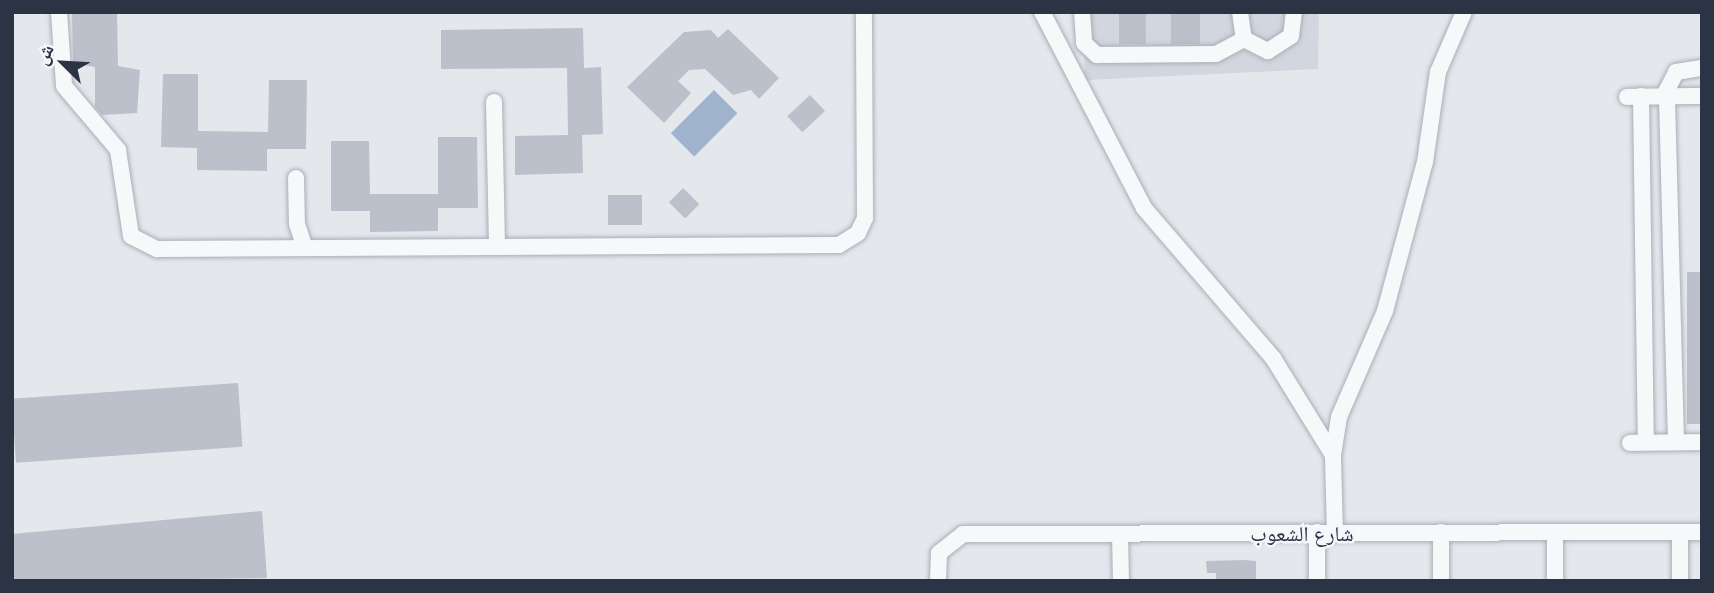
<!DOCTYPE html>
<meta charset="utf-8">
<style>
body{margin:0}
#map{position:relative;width:1714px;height:593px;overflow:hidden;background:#e4e7ec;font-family:"Golos Text","Noto Naskh Arabic",sans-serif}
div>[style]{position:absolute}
.built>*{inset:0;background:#d2d6de}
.water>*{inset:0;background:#9fb4cc;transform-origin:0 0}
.building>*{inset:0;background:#bbc0ca;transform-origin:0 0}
.roads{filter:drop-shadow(0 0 2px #a9aeb7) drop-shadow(0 0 2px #a9aeb7)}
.minor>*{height:16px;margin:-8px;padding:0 8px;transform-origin:8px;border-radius:8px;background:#f7f8fa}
span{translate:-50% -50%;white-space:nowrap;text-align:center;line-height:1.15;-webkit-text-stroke:5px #f4f6f9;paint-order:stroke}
.street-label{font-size:21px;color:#2b3445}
.frame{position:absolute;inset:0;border:14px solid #2b3445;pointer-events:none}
.north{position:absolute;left:28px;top:28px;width:70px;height:70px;-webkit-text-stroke:5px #f4f6f9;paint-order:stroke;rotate:294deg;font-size:19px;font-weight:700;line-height:28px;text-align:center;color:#2b3445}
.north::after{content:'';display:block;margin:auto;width:24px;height:32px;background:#2b3445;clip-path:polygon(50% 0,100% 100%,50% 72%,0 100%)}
</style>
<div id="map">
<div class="built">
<div style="clip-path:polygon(1083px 12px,1319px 12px,1318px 69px,1085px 80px)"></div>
</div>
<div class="water">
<div style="left:714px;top:90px;width:33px;height:61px;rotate:45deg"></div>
</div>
<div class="building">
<div style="clip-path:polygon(72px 12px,117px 12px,118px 66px,140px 70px,137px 113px,102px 115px,95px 107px,95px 67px,73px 63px)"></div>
<div style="left:1119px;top:12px;width:27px;height:32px"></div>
<div style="left:1171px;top:12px;width:29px;height:32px"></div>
<div style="clip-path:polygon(583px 28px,584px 68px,601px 67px,603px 134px,582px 135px,583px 173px,515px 175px,515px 136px,568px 135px,567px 68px,441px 69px,441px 30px)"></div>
<div style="clip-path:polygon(728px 29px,779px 78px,759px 99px,751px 90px,733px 95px,705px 69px,689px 70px,678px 81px,691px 93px,664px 123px,627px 87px,684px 32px,711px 30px,718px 38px)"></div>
<div style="clip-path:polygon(163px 74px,198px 74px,198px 131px,268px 132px,269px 80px,307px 80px,306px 149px,267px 149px,267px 171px,197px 170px,197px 148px,161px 147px)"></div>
<div style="left:810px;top:95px;width:22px;height:31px;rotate:47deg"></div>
<div style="clip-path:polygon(438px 137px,477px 137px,478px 208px,438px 208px,438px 231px,370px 232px,370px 211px,331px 211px,331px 141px,369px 141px,370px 194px,438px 194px)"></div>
<div style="left:683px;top:188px;width:23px;height:20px;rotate:45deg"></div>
<div style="left:642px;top:195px;width:30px;height:34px;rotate:90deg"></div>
<div style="left:1687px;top:272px;width:15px;height:152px"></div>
<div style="left:238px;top:383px;width:64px;height:227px;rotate:86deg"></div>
<div style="clip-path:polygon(262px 511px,267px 578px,12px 581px,12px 534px)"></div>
<div style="clip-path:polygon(1244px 560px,1256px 561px,1256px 581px,1216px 581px,1216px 573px,1207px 573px,1206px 561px)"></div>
</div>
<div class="roads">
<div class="minor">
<div style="left:59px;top:12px;width:74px;rotate:86.1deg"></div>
<div style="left:64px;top:86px;width:84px;rotate:49.8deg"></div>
<div style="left:118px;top:150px;width:87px;rotate:81.4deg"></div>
<div style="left:131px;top:236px;width:29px;rotate:27deg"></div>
<div style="left:157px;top:249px;width:682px;rotate:-0.34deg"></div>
<div style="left:839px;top:245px;width:22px;rotate:-32deg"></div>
<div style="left:858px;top:233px;width:17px;rotate:-65deg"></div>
<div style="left:865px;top:218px;width:206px;rotate:-90.3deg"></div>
<div style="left:1042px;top:12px;width:221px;rotate:62.5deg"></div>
<div style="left:1144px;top:208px;width:198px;rotate:49.3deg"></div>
<div style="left:1273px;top:358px;width:114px;rotate:58.3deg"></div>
<div style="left:1082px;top:12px;width:31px;rotate:86deg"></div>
<div style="left:1084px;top:43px;width:18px;rotate:43deg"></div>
<div style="left:1097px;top:55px;width:119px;rotate:-0.5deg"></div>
<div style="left:1216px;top:54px;width:32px;rotate:-28deg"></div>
<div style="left:1240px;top:12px;width:27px;rotate:82deg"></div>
<div style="left:1244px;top:39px;width:27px;rotate:27deg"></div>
<div style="left:1268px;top:51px;width:27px;rotate:-33deg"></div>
<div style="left:1291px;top:36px;width:24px;rotate:-83deg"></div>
<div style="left:1641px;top:96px;width:346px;rotate:89.2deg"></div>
<div style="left:1627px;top:97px;width:75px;rotate:-0.8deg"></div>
<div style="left:494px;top:102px;width:145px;rotate:88.8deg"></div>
<div style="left:296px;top:178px;width:46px;rotate:88.8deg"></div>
<div style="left:297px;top:224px;width:25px;rotate:72deg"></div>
<div style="left:1676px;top:442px;width:352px;rotate:-91.5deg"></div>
<div style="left:1667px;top:90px;width:20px;rotate:-63deg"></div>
<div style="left:1676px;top:72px;width:26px;rotate:-9deg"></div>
<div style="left:1630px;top:443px;width:72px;rotate:-0.8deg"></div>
<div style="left:1317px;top:532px;width:49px;rotate:90deg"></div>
<div style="left:1441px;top:532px;width:49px;rotate:90deg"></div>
<div style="left:1680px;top:532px;width:49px;rotate:90deg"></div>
<div style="left:1555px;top:533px;width:48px;rotate:90deg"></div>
<div style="left:1120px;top:534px;width:47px;rotate:88.8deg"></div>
<div style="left:1335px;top:534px;width:79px;rotate:-91.5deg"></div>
<div style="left:1333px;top:455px;width:38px;rotate:-81deg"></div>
<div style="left:1339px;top:417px;width:116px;rotate:-66.5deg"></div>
<div style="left:1385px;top:311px;width:154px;rotate:-75deg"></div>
<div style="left:1425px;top:162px;width:91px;rotate:-81.8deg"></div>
<div style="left:1438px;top:72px;width:65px;rotate:-66.6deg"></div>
<div style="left:938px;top:581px;width:28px;rotate:-88deg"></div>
<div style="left:939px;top:553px;width:31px;rotate:-38deg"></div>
<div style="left:963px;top:534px;width:739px;rotate:-0.16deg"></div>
</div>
</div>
<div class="street-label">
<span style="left:1302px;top:533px">شارع الشعوب</span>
</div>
<div class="frame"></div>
<div class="north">ش</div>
</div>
